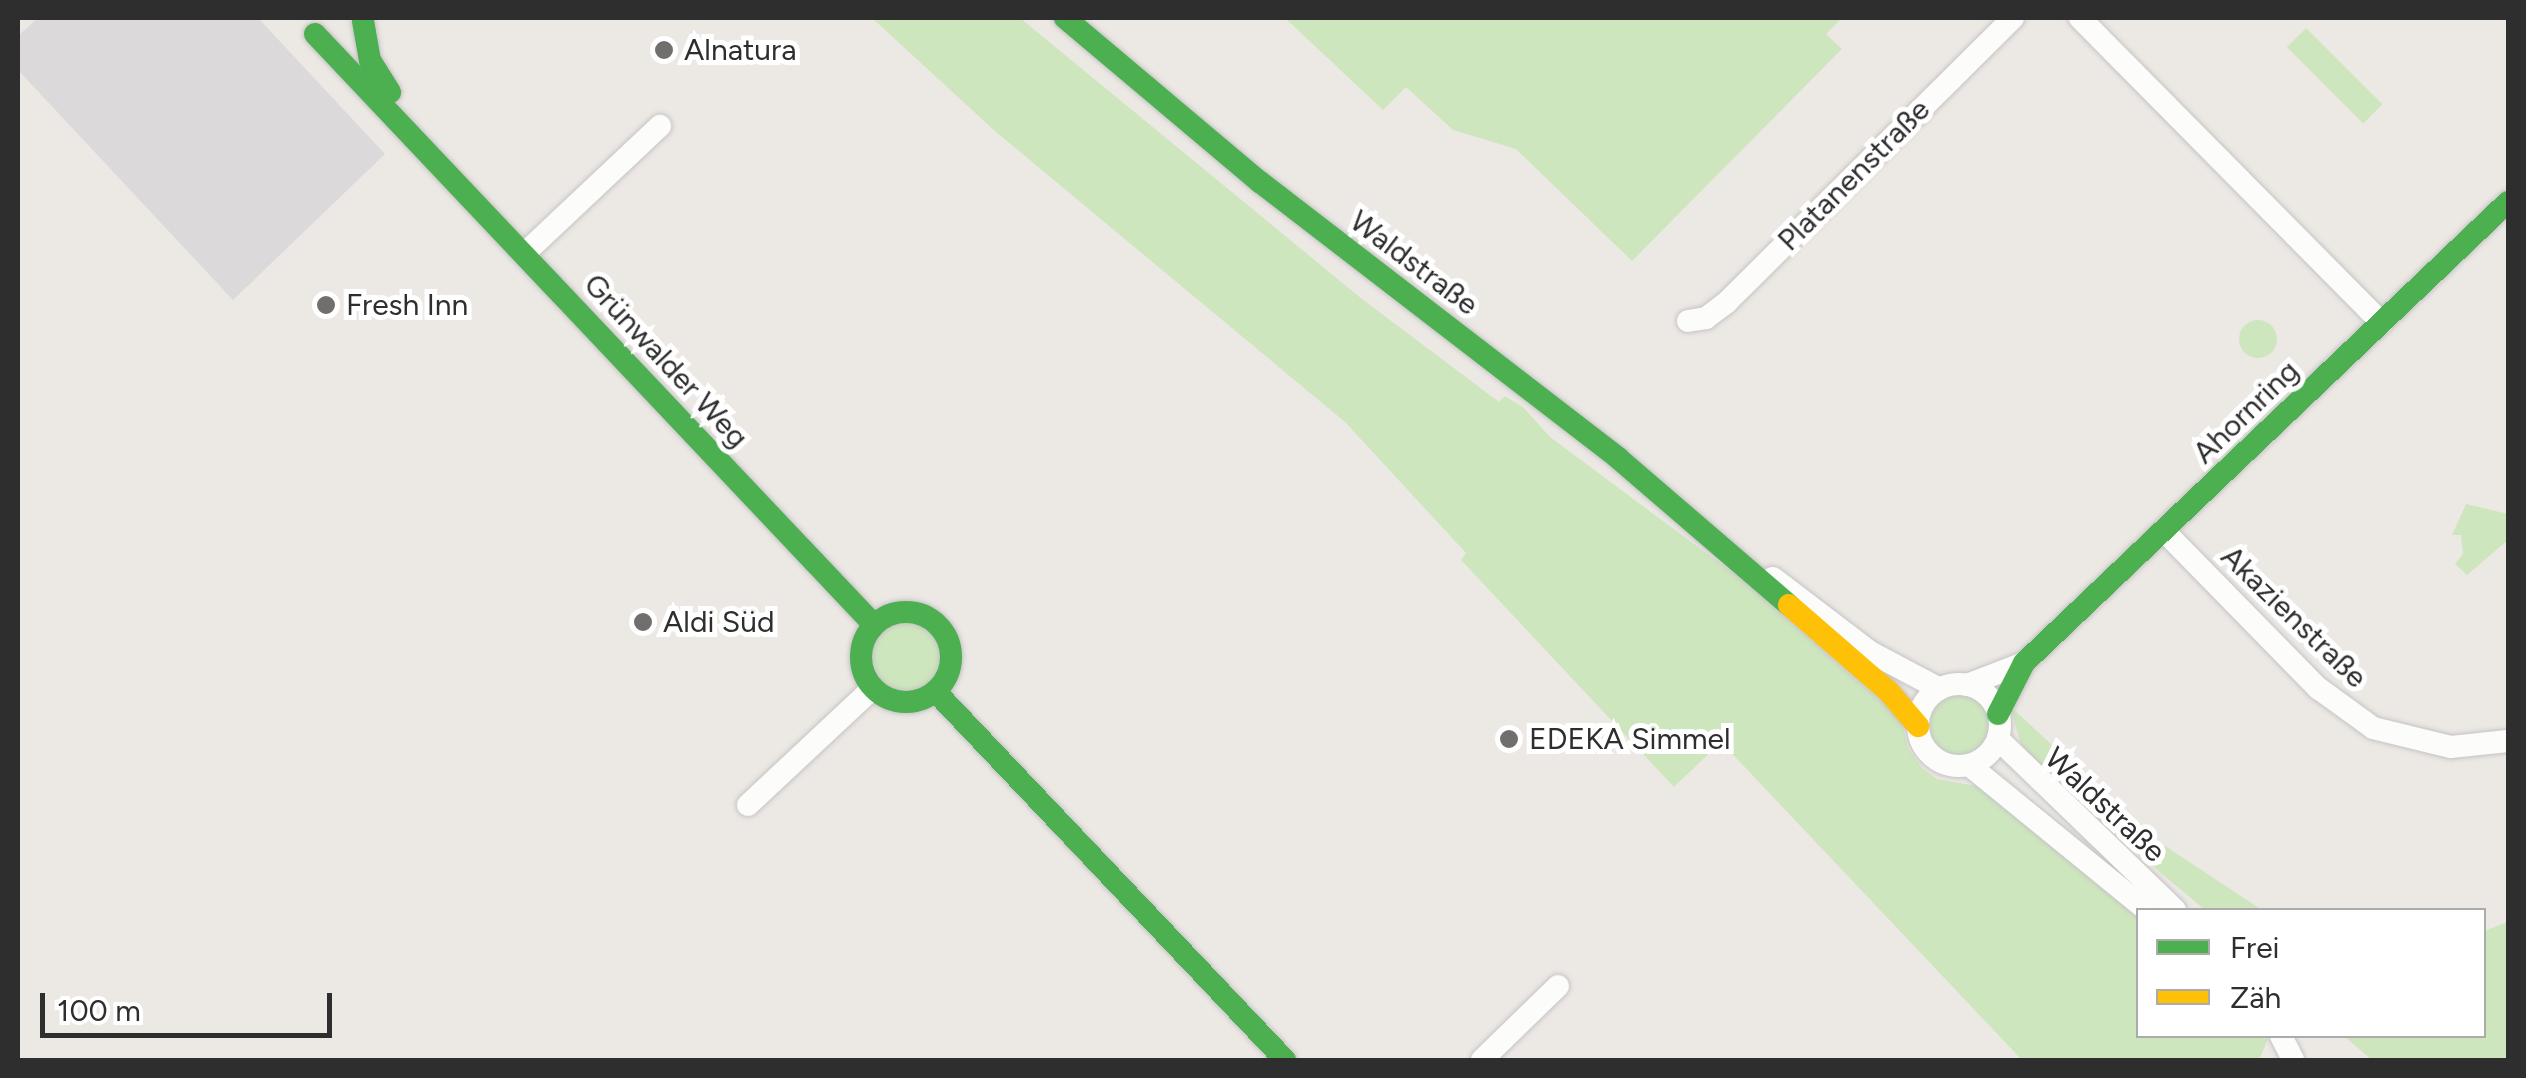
<!DOCTYPE html>
<meta charset="utf-8">
<style>
body{margin:0}
#map{position:relative;width:2526px;height:1078px;overflow:hidden;background:#ece8e4;font-family:Figtree,sans-serif}
div>[style]{position:absolute}
.industrial>*{inset:0;background:#dcd9db}
.green>*{inset:0;background:#cee6be;transform-origin:0 0}
.round{border-radius:50%}
.roads{filter:drop-shadow(0 0 2px #c5c4c5) drop-shadow(0 0 2px #c5c4c5)}
.street>*{height:22px;margin:-11px;padding:0 11px;transform-origin:11px;border-radius:11px;background:#fcfcfb}
.street>.ring{margin:-11px;padding:0;box-sizing:content-box;background:none;border:22px solid #fcfcfb;border-radius:50%}
.fast>*{height:22px;margin:-11px;padding:0 11px;transform-origin:11px;border-radius:11px;background:#4caf50}
.fast>.ring{margin:-11px;padding:0;box-sizing:content-box;background:none;border:22px solid #4caf50;border-radius:50%}
.slow>*{height:22px;margin:-11px;padding:0 11px;transform-origin:11px;border-radius:11px;background:#ffc107}
.dots>*{width:28px;height:28px;translate:-50% -50%;box-sizing:border-box;border:5px solid #fff;border-radius:50%}
span{translate:-50% -50%;white-space:nowrap;text-align:center;line-height:1.15;-webkit-text-stroke:10px #fff;paint-order:stroke}
.poi-label{font-size:30px;color:#2e2e2e}
.left{translate:0 -50%;text-align:left}
.street-label{font-size:30px;color:#2e2e2e}
.frame{position:absolute;inset:0;border:20px solid #2e2e2e;pointer-events:none}
.legend{position:absolute;left:2136px;top:908px;width:350px;height:130px;box-sizing:border-box;background:#fff;border:2px solid #ababab;margin:0;padding:12px 18px;list-style:none;font-size:30px;color:#2e2e2e}
.legend li{display:flex;align-items:center;gap:20px;height:50px}
.legend b{width:50px;border:2px solid #ababab}
.scale{position:absolute;left:40px;top:993px;width:292px;height:45px;box-sizing:border-box;border:5px solid #2e2e2e;border-top:0;padding-left:12px;font-size:30px;line-height:35px;white-space:nowrap;color:#2e2e2e;-webkit-text-stroke:8px #fff;paint-order:stroke}
</style>
<div id="map">
<div class="industrial">
<div style="clip-path:polygon(38px 18px,258px 18px,385px 154px,233px 300px,18px 70px,18px 36px)"></div>
</div>
<div class="green">
<div style="clip-path:polygon(872px 18px,1020px 18px,1362px 299px,1499px 402px,1505px 396px,1524px 408px,1550px 437px,1745px 582px,1901px 719px,1908px 748px,1922px 768px,1937px 779px,1981px 787px,2138px 915px,2138px 1036px,2269px 1036px,2259px 1060px,2022px 1060px,1721px 742px,1674px 787px,1461px 560px,1466px 553px,1345px 422px,996px 132px)"></div>
<div style="clip-path:polygon(1285px 18px,1842px 18px,1826px 34px,1842px 49px,1632px 261px,1516px 149px,1453px 130px,1406px 87px,1383px 110px)"></div>
<div style="left:2306px;top:28px;width:108px;height:27px;rotate:45deg"></div>
<div class="round" style="left:2239px;top:320px;width:38px;height:38px"></div>
<div style="clip-path:polygon(2466px 504px,2508px 514px,2508px 540px,2467px 575px,2455px 564px,2463px 554px,2461px 535px,2452px 535px)"></div>
<div class="round" style="left:868px;top:620px;width:74px;height:74px"></div>
<div class="round" style="left:1928px;top:695px;width:62px;height:62px"></div>
<div style="clip-path:polygon(2010px 706px,2150px 836px,2262px 910px,2205px 910px,2025px 759px)"></div>
<div style="clip-path:polygon(2508px 922px,2508px 1060px,2372px 1060px,2344px 1036px,2484px 1036px,2484px 931px)"></div>
</div>
<div class="roads">
<div class="street">
<div style="left:2080px;top:18px;width:429px;rotate:45.3deg"></div>
<div style="left:524px;top:254px;width:187px;rotate:-43.3deg"></div>
<div style="left:1688px;top:321px;width:18px;rotate:-9deg"></div>
<div style="left:1706px;top:318px;width:26px;rotate:-37deg"></div>
<div style="left:1727px;top:302px;width:403px;rotate:-44.8deg"></div>
<div style="left:2164px;top:531px;width:220px;rotate:45.6deg"></div>
<div style="left:2318px;top:688px;width:68px;rotate:36deg"></div>
<div style="left:2373px;top:728px;width:80px;rotate:13.7deg"></div>
<div style="left:2451px;top:747px;width:57px;rotate:-6deg"></div>
<div style="left:1773px;top:578px;width:122px;rotate:37.3deg"></div>
<div style="left:1870px;top:652px;width:79px;rotate:27.9deg"></div>
<div class="ring" style="left:1918px;top:684px;width:60px;height:60px"></div>
<div style="left:1967px;top:685px;width:61px;rotate:-21.1deg"></div>
<div style="left:1998px;top:739px;width:246px;rotate:44deg"></div>
<div style="left:1969px;top:765px;width:230px;rotate:39.2deg"></div>
<div style="left:748px;top:805px;width:171px;rotate:-43.1deg"></div>
<div style="left:2281px;top:1036px;width:27px;rotate:63deg"></div>
<div style="left:1482px;top:1060px;width:106px;rotate:-44.2deg"></div>
</div>
<div class="fast">
<div style="left:1065px;top:18px;width:255px;rotate:40.1deg"></div>
<div style="left:1260px;top:182px;width:452px;rotate:37.6deg"></div>
<div style="left:1618px;top:458px;width:225px;rotate:40.7deg"></div>
<div style="left:363px;top:21px;width:40px;rotate:80deg"></div>
<div style="left:370px;top:60px;width:38px;rotate:58deg"></div>
<div style="left:315px;top:34px;width:813px;rotate:46.59deg"></div>
<div class="ring" style="left:861px;top:612px;width:68px;height:68px"></div>
<div style="left:936px;top:692px;width:507px;rotate:46.52deg"></div>
<div style="left:1998px;top:714px;width:57px;rotate:-63deg"></div>
<div style="left:2024px;top:663px;width:668px;rotate:-43.61deg"></div>
</div>
<div class="slow">
<div style="left:1789px;top:605px;width:133px;rotate:41deg"></div>
<div style="left:1889px;top:692px;width:45px;rotate:49.5deg"></div>
</div>
</div>
<div class="dots">
<div style="left:664px;top:50px;background:#706f6e"></div>
<div style="left:326px;top:305px;background:#706f6e"></div>
<div style="left:643px;top:622px;background:#706f6e"></div>
<div style="left:1509px;top:739px;background:#706f6e"></div>
</div>
<div class="poi-label">
<span class="left" style="left:684px;top:50px">Alnatura</span>
<span class="left" style="left:346px;top:305px">Fresh Inn</span>
<span class="left" style="left:663px;top:622px">Aldi Süd</span>
<span class="left" style="left:1529px;top:739px">EDEKA Simmel</span>
</div>
<div class="street-label">
<span style="left:1854px;top:175px;rotate:-45deg">Platanenstraße</span>
<span style="left:1414px;top:263px;rotate:37deg">Waldstraße</span>
<span style="left:666px;top:361px;rotate:47deg">Grünwalder Weg</span>
<span style="left:2246px;top:412px;rotate:-44deg">Ahornring</span>
<span style="left:2294px;top:617px;rotate:44deg">Akazienstraße</span>
<span style="left:2105px;top:805px;rotate:43deg">Waldstraße</span>
</div>
<div class="frame"></div>
<ul class="legend">
<li><b style="height:12px;background:#4caf50"></b>Frei</li>
<li><b style="height:12px;background:#ffc107"></b>Zäh</li>
</ul>
<div class="scale">100 m</div>
</div>
